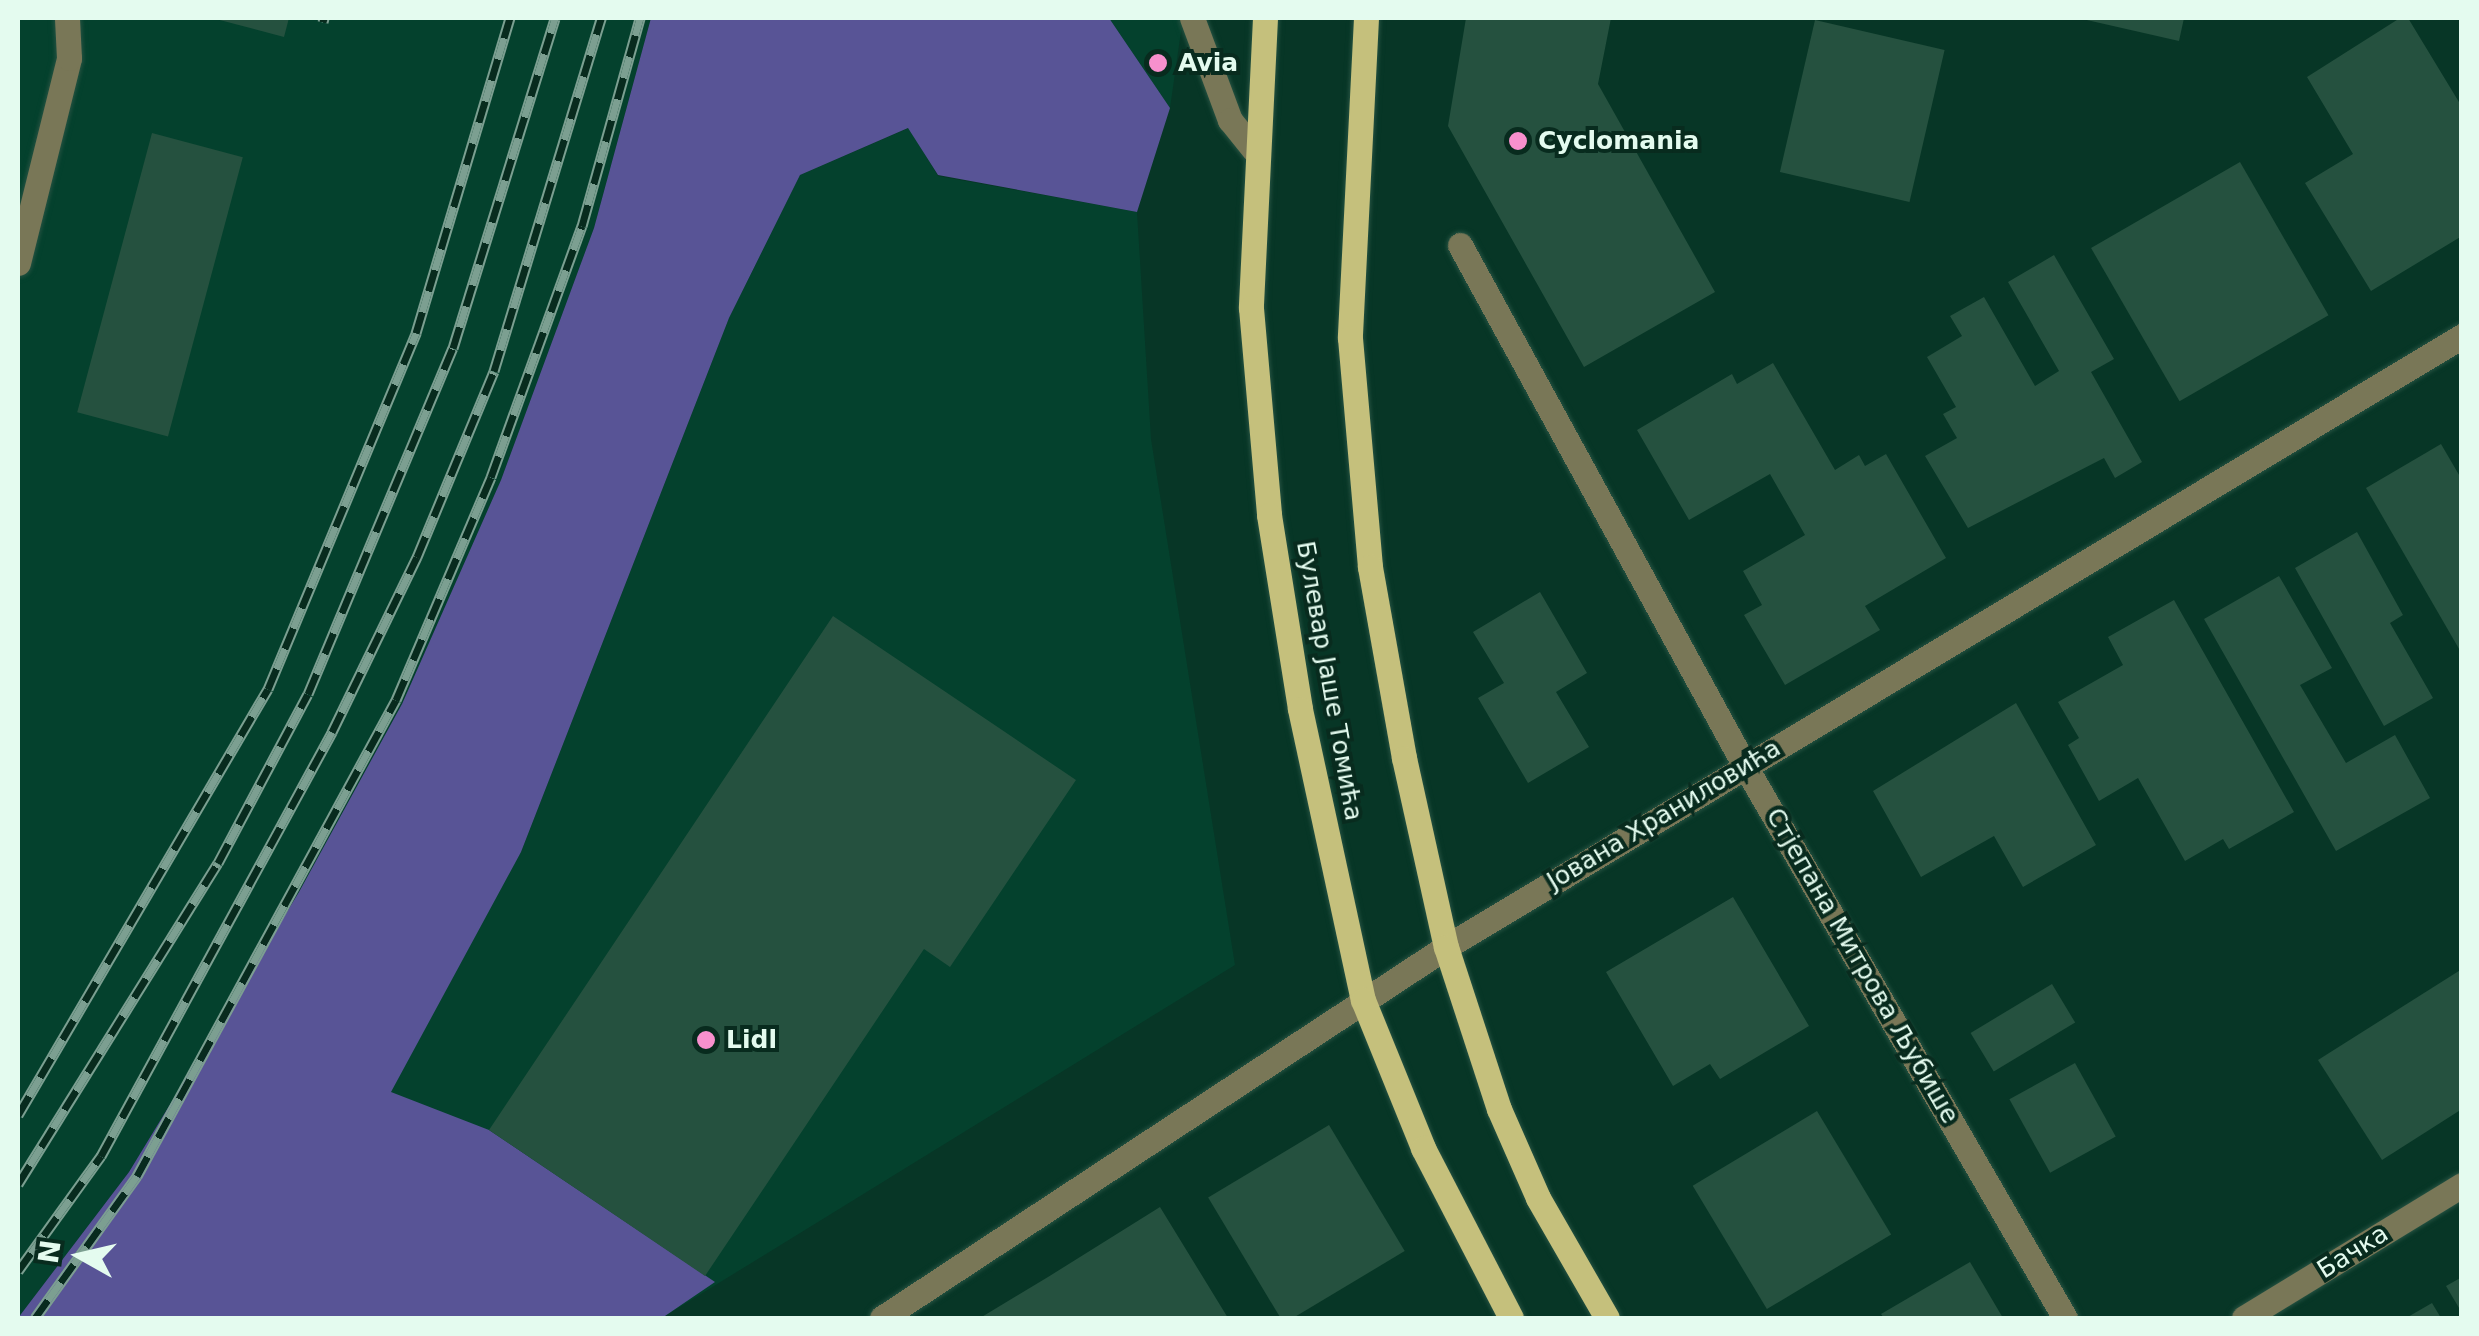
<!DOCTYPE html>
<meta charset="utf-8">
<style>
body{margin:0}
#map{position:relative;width:2479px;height:1336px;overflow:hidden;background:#073626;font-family:"DejaVu Sans",sans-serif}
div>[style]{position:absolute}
.built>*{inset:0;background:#04412d}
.forest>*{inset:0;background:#585496}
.building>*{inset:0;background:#25513f;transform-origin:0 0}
.roads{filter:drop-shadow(0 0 2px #265242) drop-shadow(0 0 2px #265242)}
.minor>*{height:25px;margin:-12.5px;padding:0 12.5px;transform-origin:12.5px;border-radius:12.5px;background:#797757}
.major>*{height:25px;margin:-12.5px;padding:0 12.5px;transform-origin:12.5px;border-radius:12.5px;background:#c5c07c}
.rail>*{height:11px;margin-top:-5.5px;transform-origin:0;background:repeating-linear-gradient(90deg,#082b1e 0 22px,#7c9f91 0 44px);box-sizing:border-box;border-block:2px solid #7c9f91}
.dots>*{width:28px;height:28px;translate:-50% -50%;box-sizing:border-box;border:5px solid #082b1e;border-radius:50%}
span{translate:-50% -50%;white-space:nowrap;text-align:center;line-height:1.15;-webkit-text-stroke:8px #082b1e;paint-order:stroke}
.poi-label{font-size:25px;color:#e4fbef;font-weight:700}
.left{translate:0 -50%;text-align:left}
.street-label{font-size:25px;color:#e4fbef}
.frame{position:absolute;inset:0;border:20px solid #e4fbef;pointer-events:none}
.north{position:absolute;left:30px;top:1206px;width:100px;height:100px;-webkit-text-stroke:8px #082b1e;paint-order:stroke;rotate:278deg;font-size:28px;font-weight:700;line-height:40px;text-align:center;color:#e4fbef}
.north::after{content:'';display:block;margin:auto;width:35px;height:45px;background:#e4fbef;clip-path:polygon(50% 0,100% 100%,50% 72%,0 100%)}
</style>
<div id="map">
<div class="built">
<div style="clip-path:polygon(18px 18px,651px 18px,594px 228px,501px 480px,402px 704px,299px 892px,129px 1172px,18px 1318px)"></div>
<div style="clip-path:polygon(1109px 18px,1183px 18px,1170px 108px)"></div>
<div style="clip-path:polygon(909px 128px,938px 176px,1137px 212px,1151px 439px,1235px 965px,662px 1318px,177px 1318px,521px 852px,729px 318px,800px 175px)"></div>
</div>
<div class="forest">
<div style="clip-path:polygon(651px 18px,1109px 18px,1170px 108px,1137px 212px,938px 175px,908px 128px,800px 175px,729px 318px,521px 852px,391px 1092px,489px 1130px,715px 1282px,662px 1318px,18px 1318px,129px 1172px,299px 892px,402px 704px,501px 480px,594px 228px)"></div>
</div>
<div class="building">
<div style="clip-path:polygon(212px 18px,289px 18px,284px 37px)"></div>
<div style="clip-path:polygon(1466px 18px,1611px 18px,1598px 84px,1715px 292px,1584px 367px,1448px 126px)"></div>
<div style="clip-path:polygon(2078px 18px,2184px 18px,2179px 41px)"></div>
<div style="clip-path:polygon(2400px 18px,2408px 18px,2462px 107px,2462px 236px,2371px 291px,2305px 183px,2353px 154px,2307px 77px)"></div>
<div style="left:1815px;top:20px;width:133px;height:156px;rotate:13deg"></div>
<div style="left:152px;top:133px;width:94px;height:289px;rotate:15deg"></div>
<div style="left:2240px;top:162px;width:177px;height:172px;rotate:60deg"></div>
<div style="clip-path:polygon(2054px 255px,2114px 359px,2091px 372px,2142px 462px,2115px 478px,2104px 458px,1968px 528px,1925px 456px,1957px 438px,1943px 414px,1956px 407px,1927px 357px,1962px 336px,1950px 316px,1984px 297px,2035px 386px,2059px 371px,2008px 282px)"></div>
<div style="clip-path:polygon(1773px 363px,1835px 470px,1859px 455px,1865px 466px,1886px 454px,1946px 558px,1865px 606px,1880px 630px,1785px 685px,1744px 615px,1762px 605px,1743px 571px,1805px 535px,1770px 474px,1689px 520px,1637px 430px,1732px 374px,1737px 384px)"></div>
<div style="clip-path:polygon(2441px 444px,2462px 480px,2462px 654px,2366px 488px)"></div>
<div style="clip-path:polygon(2357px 532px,2403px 615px,2390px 623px,2433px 698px,2384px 726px,2295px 568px)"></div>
<div style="clip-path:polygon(2279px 576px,2332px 668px,2300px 685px,2346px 763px,2395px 735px,2430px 798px,2336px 851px,2204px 619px)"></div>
<div style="clip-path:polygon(1540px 592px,1587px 673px,1556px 692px,1589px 747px,1528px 783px,1478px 698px,1504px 683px,1473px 632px)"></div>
<div style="clip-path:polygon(2174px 600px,2294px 812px,2229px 849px,2223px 839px,2185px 861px,2138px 778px,2099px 801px,2068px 745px,2079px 738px,2058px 702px,2123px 665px,2108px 637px)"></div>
<div style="clip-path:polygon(833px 616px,1076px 780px,950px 967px,924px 949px,705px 1276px,489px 1130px)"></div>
<div style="clip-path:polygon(2016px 703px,2096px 845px,2023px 887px,1994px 836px,1921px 877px,1873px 791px)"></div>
<div style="clip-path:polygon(1733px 897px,1809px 1026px,1720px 1079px,1710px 1064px,1673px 1086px,1606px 972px)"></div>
<div style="clip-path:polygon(2462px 969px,2462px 1109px,2382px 1160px,2318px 1060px)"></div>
<div style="left:2052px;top:984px;width:45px;height:95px;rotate:59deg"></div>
<div style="left:2075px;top:1063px;width:84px;height:75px;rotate:61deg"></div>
<div style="left:1817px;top:1111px;width:144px;height:145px;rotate:59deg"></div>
<div style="left:1329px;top:1125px;width:147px;height:141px;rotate:59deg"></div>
<div style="clip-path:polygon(1160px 1207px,1228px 1318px,980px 1318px,1048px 1277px)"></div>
<div style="clip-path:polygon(1970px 1262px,2003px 1318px,1884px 1318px,1881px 1314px)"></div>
<div style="clip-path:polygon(2462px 1277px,2462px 1313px,2446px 1286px)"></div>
<div style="clip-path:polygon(2432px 1303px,2441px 1318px,2406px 1318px)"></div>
</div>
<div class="roads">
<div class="minor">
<div style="left:1192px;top:18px;width:109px;rotate:69.6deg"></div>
<div style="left:1230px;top:120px;width:38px;rotate:51deg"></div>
<div style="left:1460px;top:245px;width:594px;rotate:61.32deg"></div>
<div style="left:1745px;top:766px;width:638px;rotate:59.9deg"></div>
<div style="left:18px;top:263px;width:211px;rotate:-76deg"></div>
<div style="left:69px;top:58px;width:40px;rotate:-92.9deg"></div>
<div style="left:882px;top:1318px;width:675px;rotate:-33.34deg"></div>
<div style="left:1446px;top:947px;width:1186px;rotate:-31.02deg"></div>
<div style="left:2244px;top:1318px;width:255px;rotate:-31.4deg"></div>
</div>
<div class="major">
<div style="left:1265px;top:18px;width:290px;rotate:92.8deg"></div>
<div style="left:1251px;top:308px;width:208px;rotate:85deg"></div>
<div style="left:1269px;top:515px;width:196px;rotate:80.9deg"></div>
<div style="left:1300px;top:709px;width:298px;rotate:77.8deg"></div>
<div style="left:1363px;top:1000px;width:160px;rotate:67.9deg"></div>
<div style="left:1423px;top:1148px;width:191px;rotate:62.6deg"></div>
<div style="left:1366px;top:18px;width:320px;rotate:92.9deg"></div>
<div style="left:1350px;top:338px;width:230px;rotate:85deg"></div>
<div style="left:1370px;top:567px;width:194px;rotate:79.9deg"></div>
<div style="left:1404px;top:758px;width:194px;rotate:77.5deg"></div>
<div style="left:1446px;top:947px;width:170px;rotate:71.9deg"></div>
<div style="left:1499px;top:1109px;width:97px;rotate:66.3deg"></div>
<div style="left:1538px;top:1198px;width:138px;rotate:60.1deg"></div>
</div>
</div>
<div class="rail">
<div style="left:323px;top:22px;width:4px;rotate:-76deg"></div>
<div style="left:18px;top:1115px;width:494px;rotate:-59.6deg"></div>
<div style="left:268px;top:689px;width:386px;rotate:-67.4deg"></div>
<div style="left:416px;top:333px;width:329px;rotate:-73.4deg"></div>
<div style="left:18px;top:1184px;width:378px;rotate:-58.1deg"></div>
<div style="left:218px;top:863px;width:191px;rotate:-62deg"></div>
<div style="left:308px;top:694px;width:375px;rotate:-67.3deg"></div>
<div style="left:453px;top:348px;width:345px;rotate:-72.8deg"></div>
<div style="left:18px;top:1271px;width:142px;rotate:-54.2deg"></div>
<div style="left:101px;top:1156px;width:483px;rotate:-61.4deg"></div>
<div style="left:332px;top:732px;width:195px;rotate:-64.1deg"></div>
<div style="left:417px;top:557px;width:201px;rotate:-67.5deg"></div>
<div style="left:494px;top:371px;width:369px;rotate:-73.1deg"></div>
<div style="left:35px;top:1318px;width:175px;rotate:-54.3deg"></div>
<div style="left:137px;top:1176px;width:542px;rotate:-61.45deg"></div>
<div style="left:396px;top:700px;width:242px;rotate:-66.9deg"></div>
<div style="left:491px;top:477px;width:267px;rotate:-70.1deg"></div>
<div style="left:582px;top:226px;width:216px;rotate:-74.4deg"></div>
</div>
<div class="dots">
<div style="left:1158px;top:63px;background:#f790cd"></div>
<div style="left:1518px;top:141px;background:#f790cd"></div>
<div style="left:706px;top:1040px;background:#f790cd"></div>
</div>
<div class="poi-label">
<span class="left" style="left:1178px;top:63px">Avia</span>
<span class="left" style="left:1538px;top:141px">Cyclomania</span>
<span class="left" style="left:726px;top:1040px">Lidl</span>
</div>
<div class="street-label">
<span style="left:1329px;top:681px;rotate:80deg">Булевар Јаше Томића</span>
<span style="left:1664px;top:815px;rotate:-31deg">Јована Храниловића</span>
<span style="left:1862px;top:966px;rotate:60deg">Стјепана Митрова Љубише</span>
<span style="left:2353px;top:1252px;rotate:-32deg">Бачка</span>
</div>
<div class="frame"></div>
<div class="north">N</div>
</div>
